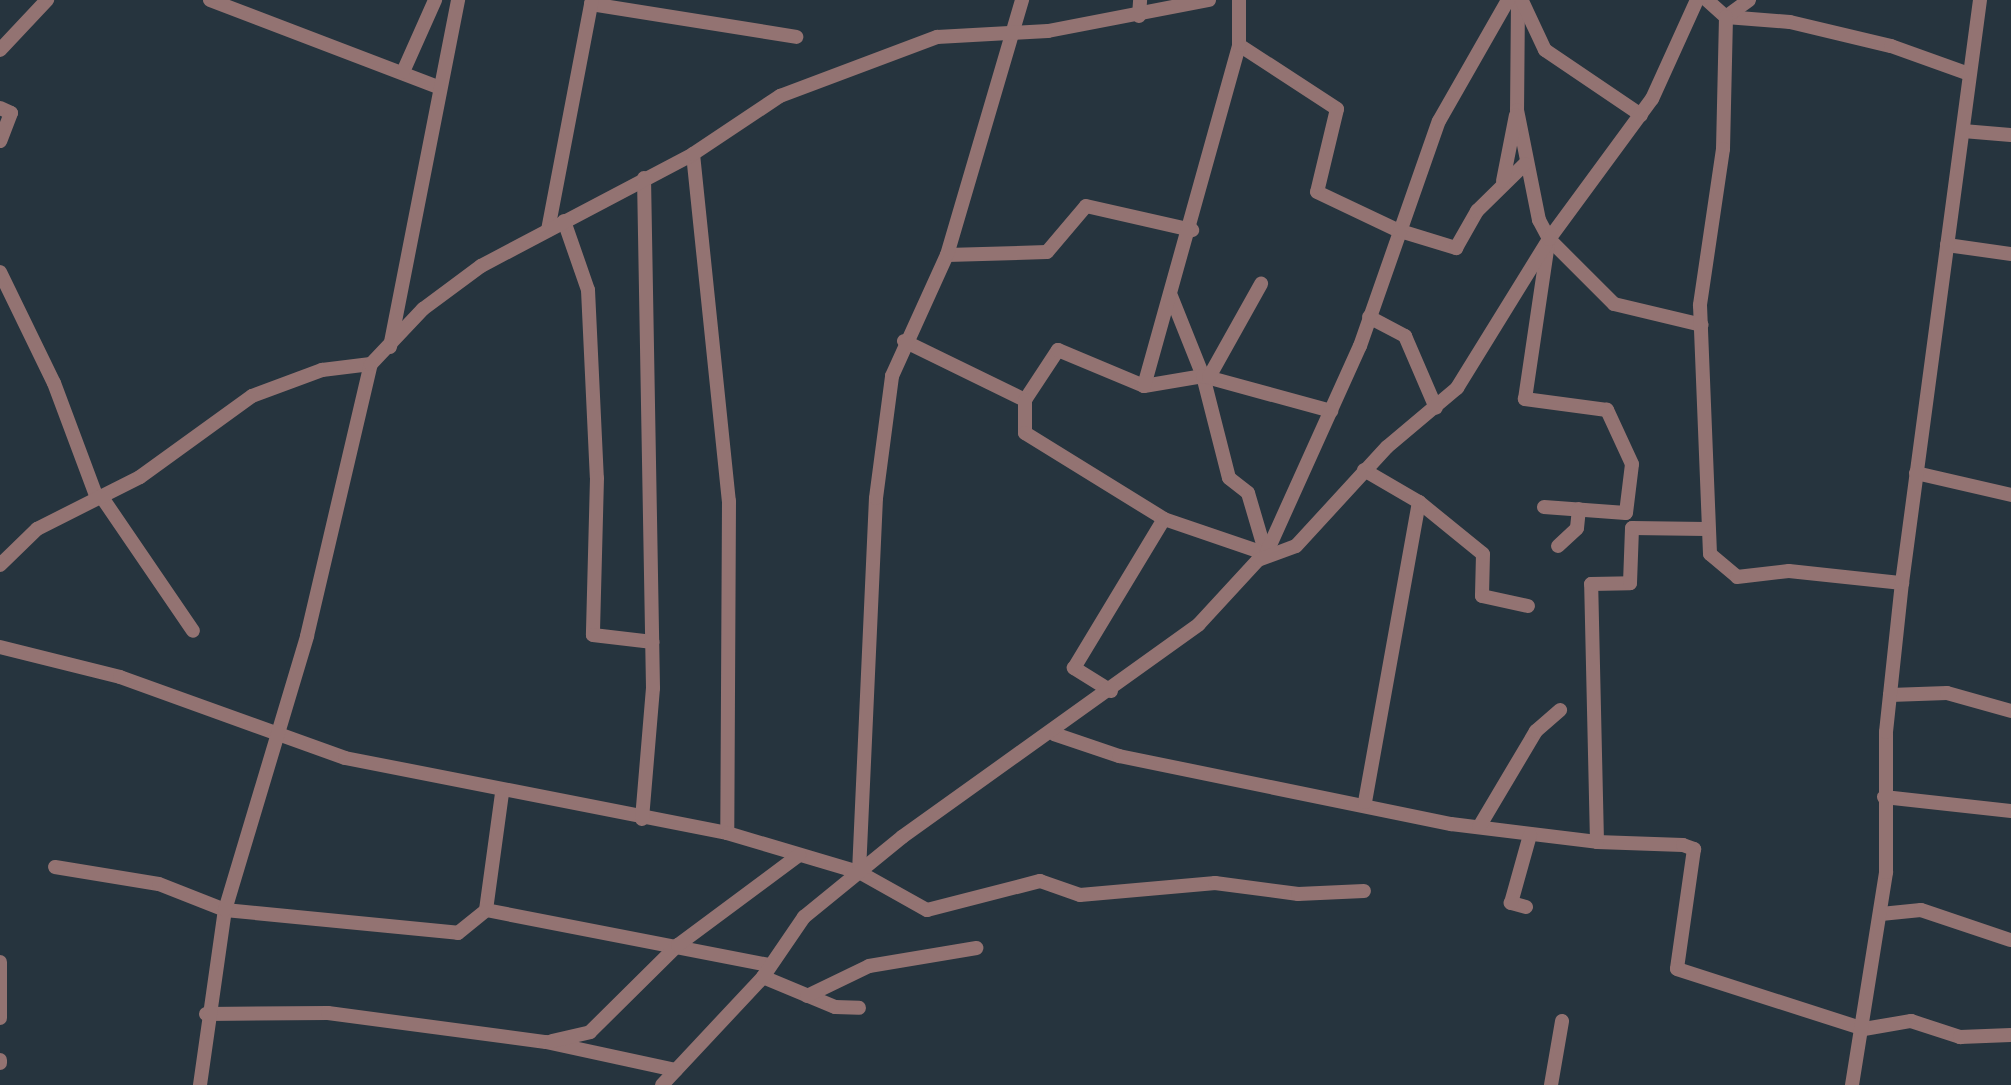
<!DOCTYPE html>
<style>
body{margin:0}
#map{position:relative;width:2011px;height:1085px;overflow:hidden;background:#26343e;font-family:"Sofia Sans Condensed",sans-serif}
div>[style]{position:absolute}
.street>*{height:14px;margin:-7px;padding:0 7px;transform-origin:7px;border-radius:7px;background:#937372}
span{translate:-50% -50%;white-space:nowrap;text-align:center;line-height:1.15;-webkit-text-stroke:6px #1c2a34;paint-order:stroke}
</style>
<div id="map">
<div class="street">
<div style="left:210px;top:0;width:244px;rotate:20.9deg"></div>
<div style="left:1518px;top:0;width:110px;rotate:90.5deg"></div>
<div style="left:1517px;top:110px;width:112px;rotate:78.7deg"></div>
<div style="left:1539px;top:220px;width:21px;rotate:62deg"></div>
<div style="left:1549px;top:239px;width:92px;rotate:45deg"></div>
<div style="left:1614px;top:304px;width:90px;rotate:13.4deg"></div>
<div style="left:1707px;top:0;width:25px;rotate:42deg"></div>
<div style="left:1726px;top:17px;width:64px;rotate:4.5deg"></div>
<div style="left:1790px;top:22px;width:104px;rotate:13.4deg"></div>
<div style="left:1891px;top:46px;width:83px;rotate:19.7deg"></div>
<div style="left:1749px;top:0;width:29px;rotate:144deg"></div>
<div style="left:1726px;top:17px;width:132px;rotate:91.3deg"></div>
<div style="left:1723px;top:149px;width:158px;rotate:98.4deg"></div>
<div style="left:1700px;top:305px;width:249px;rotate:87.7deg"></div>
<div style="left:1710px;top:554px;width:35px;rotate:40deg"></div>
<div style="left:1737px;top:577px;width:52px;rotate:-6.6deg"></div>
<div style="left:1789px;top:571px;width:114px;rotate:6.1deg"></div>
<div style="left:1522px;top:1px;width:54px;rotate:64.9deg"></div>
<div style="left:1545px;top:50px;width:116px;rotate:34.1deg"></div>
<div style="left:591px;top:4px;width:208px;rotate:9.1deg"></div>
<div style="left:1139px;top:16px;width:16px;rotate:-86deg"></div>
<div style="left:1239px;top:45px;width:117px;rotate:33.1deg"></div>
<div style="left:1337px;top:109px;width:85px;rotate:103.5deg"></div>
<div style="left:1317px;top:192px;width:89px;rotate:25.4deg"></div>
<div style="left:1397px;top:230px;width:62px;rotate:17deg"></div>
<div style="left:1456px;top:248px;width:43px;rotate:-60.4deg"></div>
<div style="left:1477px;top:211px;width:67px;rotate:-44.4deg"></div>
<div style="left:0;top:50px;width:69px;rotate:-46.8deg"></div>
<div style="left:403px;top:72px;width:79px;rotate:-66deg"></div>
<div style="left:0;top:108px;width:12px;rotate:24deg"></div>
<div style="left:11px;top:113px;width:30px;rotate:111deg"></div>
<div style="left:1963px;top:131px;width:48px;rotate:4.8deg"></div>
<div style="left:693px;top:154px;width:349px;rotate:84.1deg"></div>
<div style="left:729px;top:501px;width:332px;rotate:90.3deg"></div>
<div style="left:1503px;top:181px;width:67px;rotate:-78.9deg"></div>
<div style="left:564px;top:221px;width:73px;rotate:70.8deg"></div>
<div style="left:588px;top:290px;width:188px;rotate:87.3deg"></div>
<div style="left:597px;top:478px;width:157px;rotate:91.5deg"></div>
<div style="left:593px;top:635px;width:60px;rotate:6.7deg"></div>
<div style="left:548px;top:230px;width:234px;rotate:-79.2deg"></div>
<div style="left:1947px;top:245px;width:65px;rotate:8deg"></div>
<div style="left:947px;top:255px;width:100px;rotate:-1.7deg"></div>
<div style="left:1047px;top:252px;width:60px;rotate:-49.7deg"></div>
<div style="left:1086px;top:206px;width:109px;rotate:12.8deg"></div>
<div style="left:0;top:272px;width:123px;rotate:64.1deg"></div>
<div style="left:54px;top:383px;width:123px;rotate:69.5deg"></div>
<div style="left:1171px;top:296px;width:86px;rotate:68.2deg"></div>
<div style="left:1203px;top:376px;width:105px;rotate:75.7deg"></div>
<div style="left:1229px;top:478px;width:24px;rotate:38deg"></div>
<div style="left:1248px;top:493px;width:64px;rotate:73.6deg"></div>
<div style="left:1369px;top:317px;width:41px;rotate:27.8deg"></div>
<div style="left:1405px;top:336px;width:78px;rotate:66.7deg"></div>
<div style="left:904px;top:341px;width:135px;rotate:26deg"></div>
<div style="left:1025px;top:400px;width:60px;rotate:-56.6deg"></div>
<div style="left:1058px;top:350px;width:93px;rotate:22.7deg"></div>
<div style="left:1144px;top:386px;width:60px;rotate:-9.6deg"></div>
<div style="left:1203px;top:376px;width:133px;rotate:15.3deg"></div>
<div style="left:390px;top:347px;width:354px;rotate:-78.9deg"></div>
<div style="left:1209px;top:377px;width:107px;rotate:-60.8deg"></div>
<div style="left:1144px;top:386px;width:354px;rotate:-74.4deg"></div>
<div style="left:1239px;top:45px;width:45px;rotate:-90deg"></div>
<div style="left:1025px;top:400px;width:33px;rotate:90deg"></div>
<div style="left:1025px;top:433px;width:163px;rotate:31.7deg"></div>
<div style="left:1164px;top:519px;width:108px;rotate:18.9deg"></div>
<div style="left:1364px;top:470px;width:64px;rotate:30.2deg"></div>
<div style="left:1419px;top:502px;width:82px;rotate:39.1deg"></div>
<div style="left:1483px;top:554px;width:42px;rotate:91.4deg"></div>
<div style="left:1482px;top:596px;width:47px;rotate:12.3deg"></div>
<div style="left:1916px;top:473px;width:98px;rotate:13deg"></div>
<div style="left:101px;top:496px;width:163px;rotate:55.7deg"></div>
<div style="left:1544px;top:507px;width:82px;rotate:4.2deg"></div>
<div style="left:1626px;top:513px;width:49px;rotate:-83deg"></div>
<div style="left:1632px;top:464px;width:60px;rotate:-114.8deg"></div>
<div style="left:1607px;top:410px;width:83px;rotate:-172.4deg"></div>
<div style="left:1525px;top:399px;width:157px;rotate:-81.6deg"></div>
<div style="left:1558px;top:546px;width:26px;rotate:-43deg"></div>
<div style="left:1577px;top:528px;width:19px;rotate:-84deg"></div>
<div style="left:1266px;top:554px;width:228px;rotate:-65.7deg"></div>
<div style="left:1360px;top:346px;width:238px;rotate:-70.7deg"></div>
<div style="left:1439px;top:121px;width:139px;rotate:-60.3deg"></div>
<div style="left:0;top:565px;width:52px;rotate:-44.2deg"></div>
<div style="left:37px;top:529px;width:115px;rotate:-26.8deg"></div>
<div style="left:140px;top:477px;width:138px;rotate:-35.9deg"></div>
<div style="left:252px;top:396px;width:75px;rotate:-20.4deg"></div>
<div style="left:322px;top:370px;width:49px;rotate:-7deg"></div>
<div style="left:0;top:647px;width:124px;rotate:14deg"></div>
<div style="left:120px;top:677px;width:239px;rotate:19.8deg"></div>
<div style="left:345px;top:758px;width:389px;rotate:11.1deg"></div>
<div style="left:727px;top:833px;width:138px;rotate:16.5deg"></div>
<div style="left:859px;top:872px;width:78px;rotate:29.2deg"></div>
<div style="left:927px;top:910px;width:117px;rotate:-14.4deg"></div>
<div style="left:1040px;top:881px;width:42px;rotate:19.3deg"></div>
<div style="left:1080px;top:895px;width:136px;rotate:-5.1deg"></div>
<div style="left:1215px;top:883px;width:84px;rotate:7.5deg"></div>
<div style="left:1298px;top:894px;width:66px;rotate:-2.6deg"></div>
<div style="left:1111px;top:691px;width:44px;rotate:-148.1deg"></div>
<div style="left:1074px;top:668px;width:174px;rotate:-58.9deg"></div>
<div style="left:1890px;top:695px;width:57px;rotate:-2deg"></div>
<div style="left:1947px;top:693px;width:66px;rotate:15.7deg"></div>
<div style="left:1054px;top:734px;width:69px;rotate:18.7deg"></div>
<div style="left:1119px;top:756px;width:339px;rotate:11.6deg"></div>
<div style="left:1451px;top:824px;width:147px;rotate:7deg"></div>
<div style="left:1597px;top:842px;width:86px;rotate:2deg"></div>
<div style="left:1683px;top:845px;width:12px;rotate:20deg"></div>
<div style="left:1694px;top:849px;width:121px;rotate:98.1deg"></div>
<div style="left:1677px;top:969px;width:196px;rotate:17.8deg"></div>
<div style="left:1864px;top:1029px;width:48px;rotate:-9.7deg"></div>
<div style="left:1911px;top:1021px;width:52px;rotate:18.1deg"></div>
<div style="left:1960px;top:1037px;width:51px;rotate:-2.2deg"></div>
<div style="left:1884px;top:797px;width:128px;rotate:6.3deg"></div>
<div style="left:1365px;top:802px;width:305px;rotate:-79.8deg"></div>
<div style="left:642px;top:819px;width:131px;rotate:-85.2deg"></div>
<div style="left:653px;top:688px;width:510px;rotate:-91.01deg"></div>
<div style="left:1479px;top:827px;width:112px;rotate:-59.3deg"></div>
<div style="left:1536px;top:731px;width:32px;rotate:-41deg"></div>
<div style="left:1597px;top:842px;width:258px;rotate:-91.3deg"></div>
<div style="left:1591px;top:584px;width:39px;rotate:-1deg"></div>
<div style="left:1630px;top:583px;width:55px;rotate:-87.9deg"></div>
<div style="left:1632px;top:528px;width:74px;rotate:0.8deg"></div>
<div style="left:55px;top:867px;width:105px;rotate:9.3deg"></div>
<div style="left:159px;top:884px;width:71px;rotate:21.5deg"></div>
<div style="left:225px;top:910px;width:234px;rotate:5.6deg"></div>
<div style="left:458px;top:933px;width:36px;rotate:-39deg"></div>
<div style="left:486px;top:910px;width:288px;rotate:11deg"></div>
<div style="left:859px;top:872px;width:374px;rotate:-87.4deg"></div>
<div style="left:876px;top:498px;width:123px;rotate:-82.5deg"></div>
<div style="left:892px;top:376px;width:133px;rotate:-65.6deg"></div>
<div style="left:947px;top:255px;width:266px;rotate:-73.6deg"></div>
<div style="left:1526px;top:907px;width:16px;rotate:-165deg"></div>
<div style="left:1511px;top:903px;width:71px;rotate:-74.4deg"></div>
<div style="left:486px;top:910px;width:118px;rotate:-82.2deg"></div>
<div style="left:1881px;top:914px;width:40px;rotate:-5.7deg"></div>
<div style="left:1921px;top:910px;width:94px;rotate:18.6deg"></div>
<div style="left:0;top:962px;width:56px;rotate:90deg"></div>
<div style="left:763px;top:977px;width:78px;rotate:22.6deg"></div>
<div style="left:835px;top:1007px;width:24px;rotate:2deg"></div>
<div style="left:807px;top:996px;width:69px;rotate:-25.8deg"></div>
<div style="left:869px;top:966px;width:109px;rotate:-9.5deg"></div>
<div style="left:206px;top:1014px;width:122px;rotate:-0.5deg"></div>
<div style="left:328px;top:1013px;width:220px;rotate:7.6deg"></div>
<div style="left:546px;top:1042px;width:133px;rotate:12.2deg"></div>
<div style="left:552px;top:1041px;width:39px;rotate:-13deg"></div>
<div style="left:590px;top:1032px;width:124px;rotate:-44.7deg"></div>
<div style="left:678px;top:945px;width:151px;rotate:-36.6deg"></div>
<div style="left:0;top:1060px;width:3px;rotate:90deg"></div>
<div style="left:200px;top:1085px;width:177px;rotate:-81.9deg"></div>
<div style="left:225px;top:910px;width:286px;rotate:-73.3deg"></div>
<div style="left:307px;top:636px;width:279px;rotate:-76.8deg"></div>
<div style="left:371px;top:364px;width:76px;rotate:-46.6deg"></div>
<div style="left:423px;top:309px;width:72px;rotate:-36.6deg"></div>
<div style="left:481px;top:266px;width:240px;rotate:-27.8deg"></div>
<div style="left:693px;top:154px;width:105px;rotate:-33.7deg"></div>
<div style="left:780px;top:96px;width:168px;rotate:-20.6deg"></div>
<div style="left:937px;top:37px;width:111px;rotate:-3.1deg"></div>
<div style="left:1048px;top:31px;width:164px;rotate:-10.9deg"></div>
<div style="left:662px;top:1085px;width:148px;rotate:-46.9deg"></div>
<div style="left:763px;top:977px;width:73px;rotate:-55.7deg"></div>
<div style="left:804px;top:917px;width:127px;rotate:-39.2deg"></div>
<div style="left:902px;top:837px;width:365px;rotate:-35.6deg"></div>
<div style="left:1199px;top:624px;width:87px;rotate:-47.3deg"></div>
<div style="left:1258px;top:560px;width:40px;rotate:-20.2deg"></div>
<div style="left:1296px;top:546px;width:134px;rotate:-47.4deg"></div>
<div style="left:1387px;top:447px;width:92px;rotate:-40.1deg"></div>
<div style="left:1457px;top:388px;width:175px;rotate:-58.3deg"></div>
<div style="left:1549px;top:239px;width:174px;rotate:-53.7deg"></div>
<div style="left:1652px;top:99px;width:109px;rotate:-65.6deg"></div>
<div style="left:1551px;top:1085px;width:65px;rotate:-80.2deg"></div>
<div style="left:1852px;top:1085px;width:216px;rotate:-80.9deg"></div>
<div style="left:1886px;top:872px;width:140px;rotate:-90deg"></div>
<div style="left:1886px;top:732px;width:150px;rotate:-83.9deg"></div>
<div style="left:1902px;top:583px;width:588px;rotate:-82.38deg"></div>
</div>
</div>
